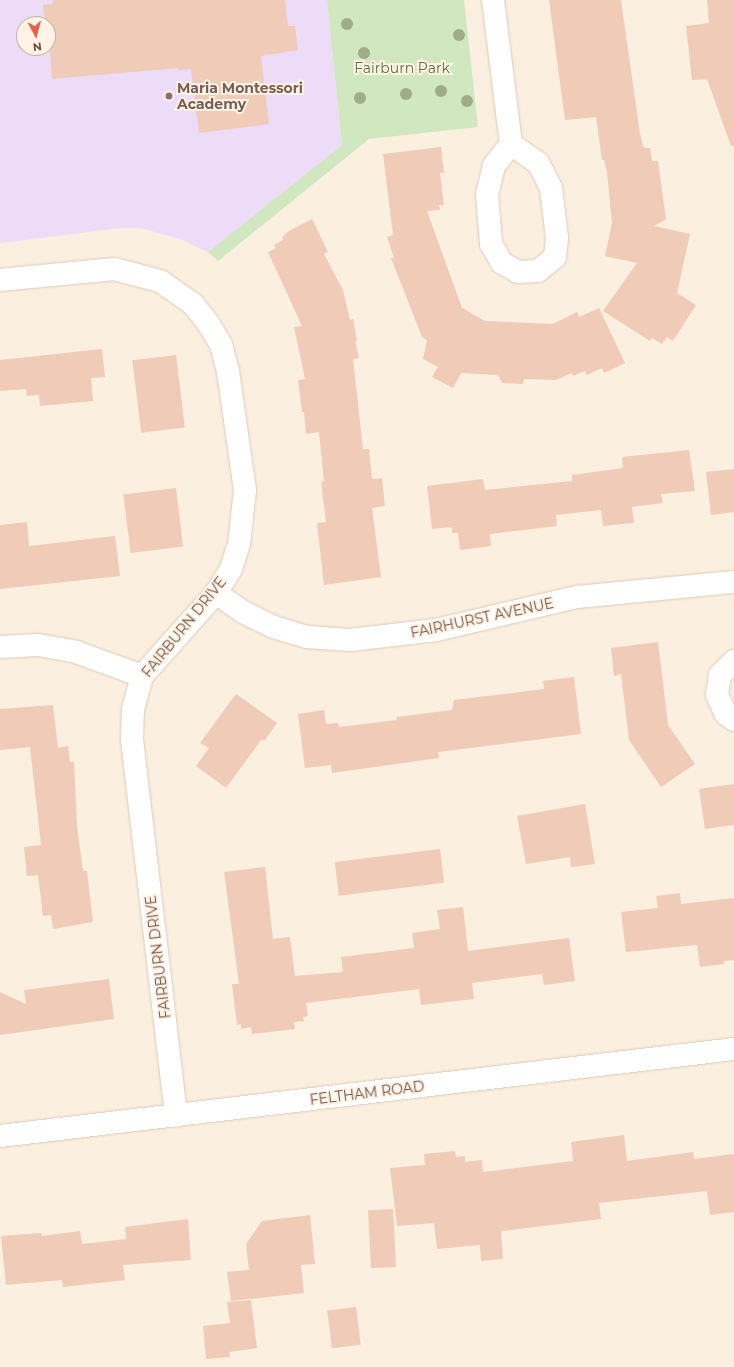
<!DOCTYPE html>
<style>
body{margin:0}
#map{position:relative;width:734px;height:1367px;overflow:hidden;background:#fbefdf;font-family:Montserrat,sans-serif}
div>[style]{position:absolute}
.education>*{inset:0;background:#ecdcf7}
.green>*{inset:0;background:#d1e7bf}
.building>*{inset:0;background:#efcbb8;transform-origin:0 0}
.roads{filter:drop-shadow(0 0 1px #decbbc) drop-shadow(0 0 1px #decbbc)}
.minor>*{height:22px;margin:-11px;padding:0 11px;transform-origin:11px;border-radius:11px;background:#fff}
.tertiary>*{height:22px;margin:-11px;padding:0 11px;transform-origin:11px;border-radius:11px;background:#fff}
.trees>*{width:12px;height:12px;margin:-6px;border-radius:50%;background:#9fac88}
.dots>*{width:11px;height:11px;translate:-50% -50%;box-sizing:border-box;border:2px solid #fef3e5;border-radius:50%}
span{translate:-50% -50%;white-space:nowrap;text-align:center;line-height:1.15;-webkit-text-stroke:4px #fef3e5;paint-order:stroke}
.park-label{font-size:14px;color:#537641}
.education-label{font-size:14px;color:#785e54;font-weight:700}
.left{translate:0 -50%;text-align:left}
.street-label{font-size:14px;color:#705448}
.north{position:absolute;left:16px;top:16px;width:40px;height:40px;box-sizing:border-box;background:#fef3e5;border:1px solid #c5b3a6;border-radius:50%;rotate:173deg;font-size:11px;font-weight:700;line-height:16px;text-align:center;color:#705448}
.north::after{content:'';display:block;margin:auto;width:14px;height:18px;background:#e26248;clip-path:polygon(50% 0,100% 100%,50% 72%,0 100%)}
</style>
<div id="map">
<div class="education">
<div style="clip-path:polygon(evenodd,0 0,327px 0,342px 145px,208px 252px,180px 239px,140px 228px,121px 228px,0 243px,0 0,24px 24px,48px 24px,48px 48px,24px 48px,24px 24px)"></div>
</div>
<div class="green">
<div style="clip-path:polygon(327px 0,464px 0,478px 127px,369px 139px,218px 261px,208px 252px,342px 145px)"></div>
</div>
<div class="building">
<div style="clip-path:polygon(53px 0,285px 0,288px 26px,295px 26px,298px 50px,261px 56px,269px 124px,199px 133px,191px 69px,178px 70px,178px 68px,52px 79px,48px 24px,45px 24px,43px 5px,53px 4px)"></div>
<div style="clip-path:polygon(549px 0,621px 0,640px 134px,644px 148px,650px 148px,652px 161px,658px 161px,666px 219px,654px 226px,690px 234px,677px 293px,696px 305px,673px 341px,667px 337px,662px 344px,652px 338px,650px 341px,603px 311px,637px 263px,605px 256px,612px 223px,607px 172px,604px 160px,602px 160px,596px 117px,565px 120px)"></div>
<div style="clip-path:polygon(707px 0,734px 0,734px 146px,731px 146px,707px 79px,692px 80px,686px 26px,709px 23px)"></div>
<div style="clip-path:polygon(441px 147px,444px 173px,440px 173px,444px 205px,439px 205px,440px 210px,427px 211px,462px 308px,485px 321px,553px 324px,577px 312px,579px 317px,599px 308px,625px 363px,604px 373px,602px 368px,587px 375px,585px 371px,573px 376px,572px 373px,556px 380px,524px 379px,523px 384px,502px 383px,498px 375px,461px 373px,453px 388px,432px 377px,438px 367px,423px 359px,427px 340px,422px 337px,391px 258px,394px 258px,387px 237px,393px 235px,383px 154px)"></div>
<div style="clip-path:polygon(312px 219px,328px 252px,324px 254px,343px 290px,350px 320px,353px 319px,357px 341px,355px 341px,359px 358px,353px 359px,363px 449px,369px 449px,372px 479px,382px 478px,385px 506px,372px 508px,381px 577px,324px 585px,317px 523px,326px 522px,321px 482px,324px 481px,319px 432px,306px 434px,304px 412px,302px 412px,298px 380px,305px 379px,294px 327px,302px 326px,268px 252px,276px 248px,274px 245px,283px 240px,282px 237px,289px 231px)"></div>
<div style="clip-path:polygon(102px 349px,105px 377px,91px 378px,93px 401px,40px 406px,39px 395px,27px 396px,26px 389px,0 391px,0 360px)"></div>
<div style="left:176px;top:355px;width:73px;height:44px;rotate:83deg"></div>
<div style="clip-path:polygon(689px 450px,695px 491px,661px 494px,663px 503px,632px 507px,634px 523px,603px 526px,601px 510px,556px 515px,557px 526px,490px 534px,491px 546px,460px 550px,458px 533px,452px 533px,452px 527px,432px 529px,427px 486px,483px 479px,485px 490px,572px 481px,572px 475px,623px 468px,622px 457px)"></div>
<div style="clip-path:polygon(734px 469px,734px 512px,711px 515px,706px 472px)"></div>
<div style="left:176px;top:488px;width:59px;height:53px;rotate:83deg"></div>
<div style="clip-path:polygon(27px 522px,29px 546px,115px 536px,120px 576px,0 589px,0 525px)"></div>
<div style="clip-path:polygon(658px 642px,668px 725px,695px 764px,661px 787px,629px 740px,621px 674px,614px 676px,611px 648px)"></div>
<div style="clip-path:polygon(574px 677px,581px 734px,438px 752px,439px 758px,332px 773px,331px 765px,305px 768px,298px 714px,324px 710px,326px 724px,338px 723px,339px 727px,397px 720px,396px 717px,452px 710px,454px 700px,544px 689px,543px 681px)"></div>
<div style="clip-path:polygon(236px 694px,277px 723px,264px 741px,262px 739px,226px 788px,196px 766px,209px 748px,200px 743px)"></div>
<div style="clip-path:polygon(53px 705px,58px 748px,68px 746px,70px 762px,74px 762px,77px 826px,83px 871px,87px 871px,93px 922px,53px 929px,51px 915px,43px 916px,38px 875px,27px 876px,24px 847px,41px 845px,30px 747px,0 750px,0 709px)"></div>
<div style="clip-path:polygon(734px 784px,734px 825px,705px 829px,699px 789px)"></div>
<div style="clip-path:polygon(585px 804px,595px 864px,571px 867px,570px 857px,526px 864px,517px 816px)"></div>
<div style="left:440px;top:849px;width:34px;height:106px;rotate:83deg"></div>
<div style="clip-path:polygon(265px 867px,273px 939px,290px 937px,295px 976px,343px 972px,341px 957px,414px 948px,412px 933px,440px 929px,437px 910px,463px 907px,468px 951px,569px 938px,575px 981px,544px 985px,542px 974px,472px 983px,474px 999px,421px 1005px,419px 989px,306px 1003px,308px 1016px,303px 1017px,304px 1021px,294px 1022px,295px 1029px,252px 1034px,251px 1027px,241px 1029px,241px 1024px,237px 1025px,232px 984px,239px 984px,224px 872px)"></div>
<div style="clip-path:polygon(680px 893px,681px 904px,734px 898px,734px 960px,724px 961px,724px 964px,700px 967px,697px 945px,626px 952px,621px 912px,658px 908px,656px 896px)"></div>
<div style="clip-path:polygon(109px 979px,114px 1019px,0 1035px,0 992px,26px 1004px,24px 990px)"></div>
<div style="clip-path:polygon(624px 1135px,627px 1161px,693px 1152px,694px 1159px,734px 1154px,734px 1212px,710px 1215px,707px 1191px,599px 1203px,601px 1219px,501px 1231px,503px 1259px,481px 1261px,480px 1245px,437px 1249px,434px 1223px,397px 1226px,390px 1168px,425px 1165px,424px 1154px,455px 1151px,456px 1157px,465px 1156px,465px 1162px,482px 1160px,483px 1172px,573px 1161px,571px 1142px)"></div>
<div style="left:393px;top:1209px;width:58px;height:25px;rotate:87deg"></div>
<div style="clip-path:polygon(310px 1215px,315px 1264px,301px 1265px,304px 1293px,231px 1301px,227px 1272px,249px 1270px,246px 1244px,262px 1221px)"></div>
<div style="clip-path:polygon(188px 1219px,191px 1260px,123px 1265px,125px 1280px,63px 1287px,62px 1280px,6px 1285px,1px 1236px,41px 1233px,42px 1236px,80px 1231px,82px 1244px,126px 1239px,125px 1227px)"></div>
<div style="clip-path:polygon(251px 1300px,257px 1348px,229px 1352px,230px 1357px,206px 1359px,203px 1326px,230px 1323px,227px 1302px)"></div>
<div style="left:356px;top:1307px;width:38px;height:29px;rotate:83deg"></div>
</div>
<div class="roads">
<div class="minor">
<div style="left:493px;top:0;width:145px;rotate:82.9deg"></div>
<div style="left:511px;top:144px;width:28px;rotate:128deg"></div>
<div style="left:494px;top:166px;width:29px;rotate:104deg"></div>
<div style="left:487px;top:194px;width:50px;rotate:85.4deg"></div>
<div style="left:491px;top:244px;width:22px;rotate:60deg"></div>
<div style="left:502px;top:263px;width:18px;rotate:29deg"></div>
<div style="left:518px;top:272px;width:20px;rotate:-3deg"></div>
<div style="left:538px;top:271px;width:22px;rotate:-39deg"></div>
<div style="left:555px;top:257px;width:19px;rotate:-84deg"></div>
<div style="left:557px;top:238px;width:50px;rotate:-96.8deg"></div>
<div style="left:551px;top:188px;width:28px;rotate:-117deg"></div>
<div style="left:538px;top:163px;width:33px;rotate:-145deg"></div>
<div style="left:0;top:280px;width:115px;rotate:-5.5deg"></div>
<div style="left:114px;top:269px;width:48px;rotate:14.6deg"></div>
<div style="left:160px;top:281px;width:40px;rotate:34.9deg"></div>
<div style="left:193px;top:304px;width:24px;rotate:52deg"></div>
<div style="left:208px;top:323px;width:26px;rotate:59deg"></div>
<div style="left:221px;top:345px;width:27px;rotate:75deg"></div>
<div style="left:228px;top:371px;width:120px;rotate:81.9deg"></div>
<div style="left:245px;top:490px;width:54px;rotate:96.3deg"></div>
<div style="left:239px;top:544px;width:26px;rotate:108deg"></div>
<div style="left:231px;top:569px;width:28px;rotate:122deg"></div>
<div style="left:216px;top:593px;width:111px;rotate:131.7deg"></div>
<div style="left:142px;top:676px;width:34px;rotate:105deg"></div>
<div style="left:133px;top:709px;width:31px;rotate:92deg"></div>
<div style="left:132px;top:740px;width:378px;rotate:83.3deg"></div>
<div style="left:216px;top:593px;width:33px;rotate:35deg"></div>
<div style="left:243px;top:612px;width:34px;rotate:26deg"></div>
<div style="left:274px;top:627px;width:34px;rotate:17deg"></div>
<div style="left:307px;top:637px;width:43px;rotate:4deg"></div>
<div style="left:350px;top:640px;width:87px;rotate:-6.6deg"></div>
<div style="left:436px;top:630px;width:145px;rotate:-13.2deg"></div>
<div style="left:577px;top:597px;width:158px;rotate:-5.5deg"></div>
<div style="left:0;top:647px;width:38px;rotate:-3deg"></div>
<div style="left:38px;top:645px;width:39px;rotate:10deg"></div>
<div style="left:76px;top:652px;width:70px;rotate:20deg"></div>
<div style="left:734px;top:661px;width:20px;rotate:135deg"></div>
<div style="left:720px;top:675px;width:20px;rotate:99deg"></div>
<div style="left:717px;top:695px;width:21px;rotate:65deg"></div>
<div style="left:726px;top:714px;width:10px;rotate:37deg"></div>
</div>
<div class="tertiary">
<div style="left:0;top:1136px;width:739px;rotate:-6.76deg"></div>
</div>
</div>
<div class="trees">
<div style="left:347px;top:24px"></div>
<div style="left:459px;top:35px"></div>
<div style="left:364px;top:53px"></div>
<div style="left:441px;top:91px"></div>
<div style="left:406px;top:94px"></div>
<div style="left:360px;top:98px"></div>
<div style="left:467px;top:101px"></div>
</div>
<div class="dots">
<div style="left:169px;top:96px;background:#8d6e63"></div>
</div>
<div class="park-label">
<span style="left:402px;top:68px">Fairburn Park</span>
</div>
<div class="education-label">
<span class="left" style="left:177px;top:96px">Maria Montessori<br>Academy</span>
</div>
<div class="street-label">
<span style="left:482px;top:618px;rotate:-12deg">FAIRHURST AVENUE</span>
<span style="left:184px;top:627px;rotate:-51deg">FAIRBURN DRIVE</span>
<span style="left:158px;top:957px;rotate:-97deg">FAIRBURN DRIVE</span>
<span style="left:367px;top:1093px;rotate:-7deg">FELTHAM ROAD</span>
</div>
<div class="north">N</div>
</div>
